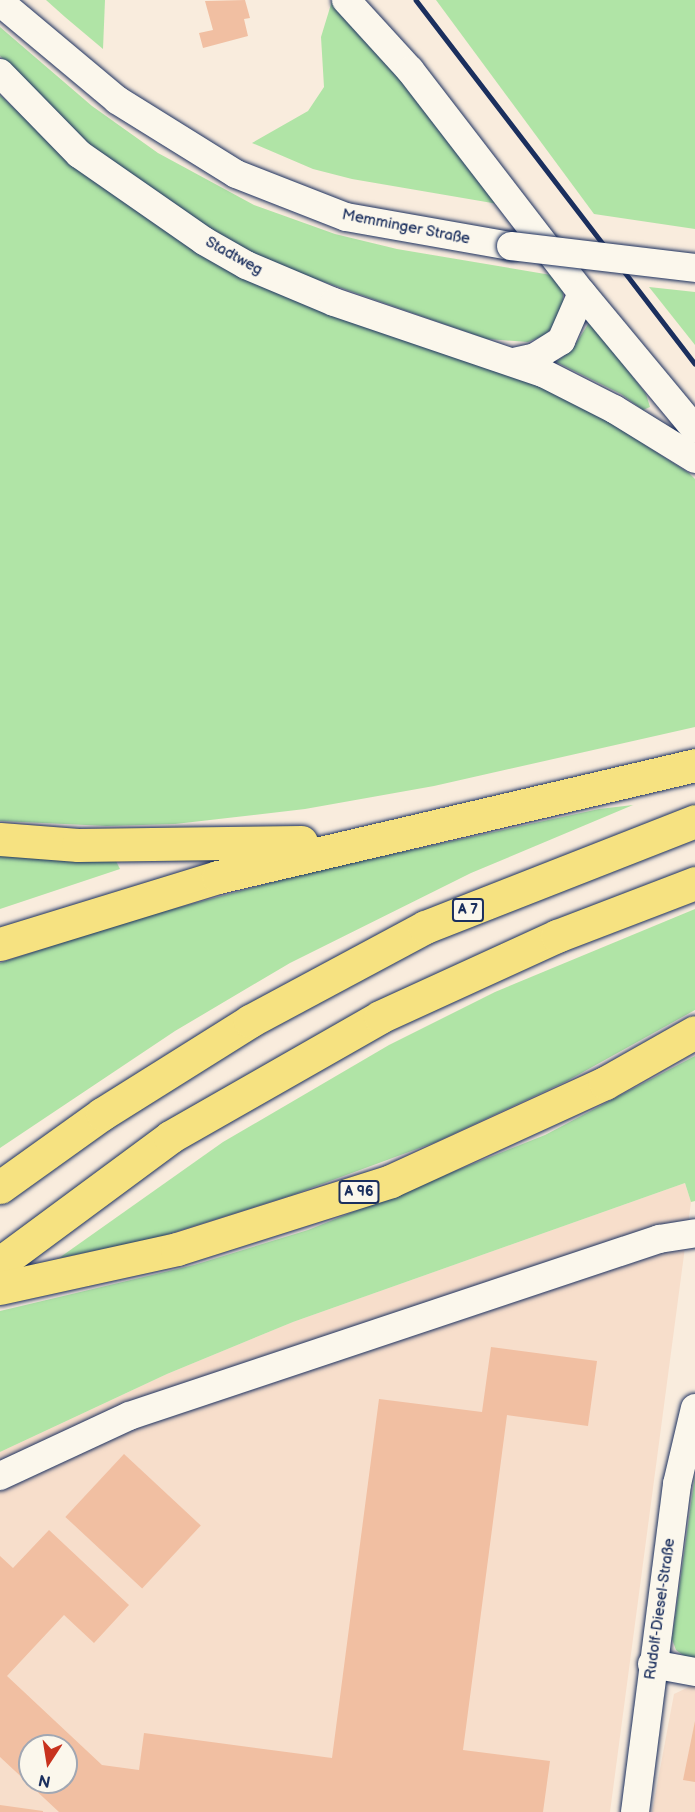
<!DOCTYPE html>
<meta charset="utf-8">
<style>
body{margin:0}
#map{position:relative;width:695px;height:1812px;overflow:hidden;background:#f9ecdd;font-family:"Balsamiq Sans",sans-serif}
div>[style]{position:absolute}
.built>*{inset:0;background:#f7decb}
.green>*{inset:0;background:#b0e4a6}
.building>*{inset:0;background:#f1bfa2;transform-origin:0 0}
.roads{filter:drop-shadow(0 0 2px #1b2f5e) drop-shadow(0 0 2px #1b2f5e)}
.minor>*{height:28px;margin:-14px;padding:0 14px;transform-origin:14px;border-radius:14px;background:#fbf7ec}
.highway>*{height:33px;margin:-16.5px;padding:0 16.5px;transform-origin:16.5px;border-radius:16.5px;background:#f6e281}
.rail>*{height:4.5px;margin:-2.25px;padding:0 2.25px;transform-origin:2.25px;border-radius:2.25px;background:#1b2f5e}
.bridges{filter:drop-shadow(0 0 2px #1b2f5e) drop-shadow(0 0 2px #1b2f5e)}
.minor-bridge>*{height:28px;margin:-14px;padding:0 14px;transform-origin:14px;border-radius:14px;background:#fbf7ec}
span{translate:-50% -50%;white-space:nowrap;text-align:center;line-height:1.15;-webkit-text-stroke:5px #fbf7ec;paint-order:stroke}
.shield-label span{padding:2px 4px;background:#fbf7ec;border:2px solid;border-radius:4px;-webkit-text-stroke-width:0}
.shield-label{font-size:14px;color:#1b2f5e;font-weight:700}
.street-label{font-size:15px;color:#1b2f5e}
.north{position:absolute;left:18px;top:1734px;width:60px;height:60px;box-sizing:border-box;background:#fbf7ec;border:2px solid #a1a7b3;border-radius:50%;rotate:192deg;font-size:16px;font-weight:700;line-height:24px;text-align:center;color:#1b2f5e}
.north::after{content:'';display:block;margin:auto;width:21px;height:27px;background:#c8321e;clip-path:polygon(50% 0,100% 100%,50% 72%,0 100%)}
</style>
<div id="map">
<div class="built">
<div style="clip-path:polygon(evenodd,685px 1183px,691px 1202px,610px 1812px,0 1812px,0 1452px,167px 1374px,293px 1322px,685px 1183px,30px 1746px,66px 1746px,66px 1782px,30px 1782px,30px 1746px)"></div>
<div style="clip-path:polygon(695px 1684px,695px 1812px,652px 1812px,674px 1694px)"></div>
</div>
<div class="green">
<div style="clip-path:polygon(46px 0,105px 0,103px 49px,65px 17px)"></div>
<div style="clip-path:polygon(436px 0,695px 0,695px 229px,594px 214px)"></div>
<div style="clip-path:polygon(332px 1px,400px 75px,498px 204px,352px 179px,313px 169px,252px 143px,308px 111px,324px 87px,321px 37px)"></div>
<div style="clip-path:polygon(0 27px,92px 106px,158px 153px,254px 205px,335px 234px,397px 249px,563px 277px,563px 303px,558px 320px,545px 335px,528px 342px,487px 339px,270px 263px,209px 231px,81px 138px,0 56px)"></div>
<div style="clip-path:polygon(0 95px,75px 165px,127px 203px,584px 406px,689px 473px,695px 479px,695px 727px,434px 786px,305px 809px,175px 824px,107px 826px,0 821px)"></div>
<div style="clip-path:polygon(649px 287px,695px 292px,695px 345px)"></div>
<div style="clip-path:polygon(590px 321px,646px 394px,650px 407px,643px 410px,621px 394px,556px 362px,572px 350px)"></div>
<div style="clip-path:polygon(633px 805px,471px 873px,290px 963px,175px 1031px,0 1148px,0 963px,128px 921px,315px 871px,599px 809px)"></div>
<div style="clip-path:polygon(0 854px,116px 861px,120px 869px,0 909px)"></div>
<div style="clip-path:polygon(695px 909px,695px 1010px,567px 1081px,436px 1142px,292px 1195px,156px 1238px,59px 1258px,223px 1142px,389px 1045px,495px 992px)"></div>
<div style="clip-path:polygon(695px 1056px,695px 1201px,691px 1202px,685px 1183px,293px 1322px,167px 1374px,0 1452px,0 1311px,194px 1265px,308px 1230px,545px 1135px)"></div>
<div style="clip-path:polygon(695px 1475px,695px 1664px,676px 1650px,672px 1639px)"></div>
</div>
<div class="building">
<div style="clip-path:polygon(245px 0,250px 18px,244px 19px,248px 36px,203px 48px,199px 33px,213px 30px,205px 1px)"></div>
<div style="clip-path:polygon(evenodd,491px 1347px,597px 1361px,588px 1426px,507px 1415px,463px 1750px,550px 1761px,543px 1812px,59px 1812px,0 1757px,0 1556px,13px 1568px,49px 1530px,129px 1605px,94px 1643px,64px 1615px,7px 1676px,102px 1765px,139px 1770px,144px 1733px,332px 1758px,379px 1399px,482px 1412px,491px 1347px,30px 1746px,66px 1746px,66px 1782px,30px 1782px,30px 1746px)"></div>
<div style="left:124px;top:1454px;width:105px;height:86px;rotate:43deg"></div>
<div style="clip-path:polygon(695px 1721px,695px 1782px,683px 1780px)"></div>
<div style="clip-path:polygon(0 1805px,43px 1811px,43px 1812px,0 1812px)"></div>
</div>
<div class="roads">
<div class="minor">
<div style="left:346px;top:0;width:95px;rotate:47.6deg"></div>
<div style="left:410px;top:70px;width:282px;rotate:52.4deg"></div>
<div style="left:582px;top:293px;width:177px;rotate:50.3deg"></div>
<div style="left:0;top:2px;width:153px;rotate:39.9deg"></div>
<div style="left:117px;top:100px;width:140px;rotate:31.9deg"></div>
<div style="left:236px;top:174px;width:118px;rotate:21.4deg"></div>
<div style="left:346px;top:217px;width:168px;rotate:10deg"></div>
<div style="left:0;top:73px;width:113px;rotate:45.7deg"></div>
<div style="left:79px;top:154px;width:152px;rotate:34.8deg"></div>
<div style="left:204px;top:241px;width:48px;rotate:29.7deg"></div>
<div style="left:246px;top:265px;width:95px;rotate:22.8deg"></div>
<div style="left:334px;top:302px;width:221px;rotate:18.8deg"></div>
<div style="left:543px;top:373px;width:80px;rotate:26.9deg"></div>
<div style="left:614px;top:409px;width:95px;rotate:31.7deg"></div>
<div style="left:514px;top:362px;width:22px;rotate:-13deg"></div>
<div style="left:535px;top:357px;width:31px;rotate:-32deg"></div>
<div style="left:561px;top:341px;width:52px;rotate:-66.4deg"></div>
<div style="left:0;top:1476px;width:142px;rotate:-24.9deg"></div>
<div style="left:129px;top:1416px;width:559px;rotate:-18.47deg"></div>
<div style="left:659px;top:1239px;width:36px;rotate:-9deg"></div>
<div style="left:652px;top:1664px;width:44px;rotate:10.5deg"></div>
<div style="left:635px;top:1812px;width:331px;rotate:-82.7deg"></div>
<div style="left:677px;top:1484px;width:78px;rotate:-76.7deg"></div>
</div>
<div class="highway">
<div style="left:0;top:839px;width:78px;rotate:4.4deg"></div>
<div style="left:78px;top:845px;width:223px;rotate:-0.8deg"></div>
<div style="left:0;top:944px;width:228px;rotate:-17.1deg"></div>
<div style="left:218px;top:877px;width:490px;rotate:-13.2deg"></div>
<div style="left:0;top:1187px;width:125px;rotate:-35.6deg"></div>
<div style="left:102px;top:1114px;width:175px;rotate:-32.1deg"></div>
<div style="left:250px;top:1021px;width:199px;rotate:-28.2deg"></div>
<div style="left:425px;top:927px;width:290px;rotate:-21.4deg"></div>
<div style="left:0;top:1263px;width:212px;rotate:-36.5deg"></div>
<div style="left:170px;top:1137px;width:242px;rotate:-29.7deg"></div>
<div style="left:380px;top:1017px;width:195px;rotate:-24.6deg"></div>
<div style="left:557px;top:936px;width:148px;rotate:-21deg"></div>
<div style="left:0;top:1288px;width:181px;rotate:-12.4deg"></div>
<div style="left:177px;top:1249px;width:225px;rotate:-17.6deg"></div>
<div style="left:391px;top:1181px;width:235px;rotate:-24.6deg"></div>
<div style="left:605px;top:1083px;width:103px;rotate:-29.5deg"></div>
</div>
</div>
<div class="rail">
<div style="left:416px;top:0;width:458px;rotate:52.5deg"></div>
</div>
<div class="bridges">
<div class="minor-bridge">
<div style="left:511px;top:246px;width:185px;rotate:6.8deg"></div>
</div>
</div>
<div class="shield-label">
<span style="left:468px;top:910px">A 7</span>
<span style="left:359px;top:1192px">A 96</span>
</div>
<div class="street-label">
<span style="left:406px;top:227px;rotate:11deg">Memminger Straße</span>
<span style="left:234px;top:256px;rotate:29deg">Stadtweg</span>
<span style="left:660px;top:1609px;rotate:-82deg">Rudolf-Diesel-Straße</span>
</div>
<div class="north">N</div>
</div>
